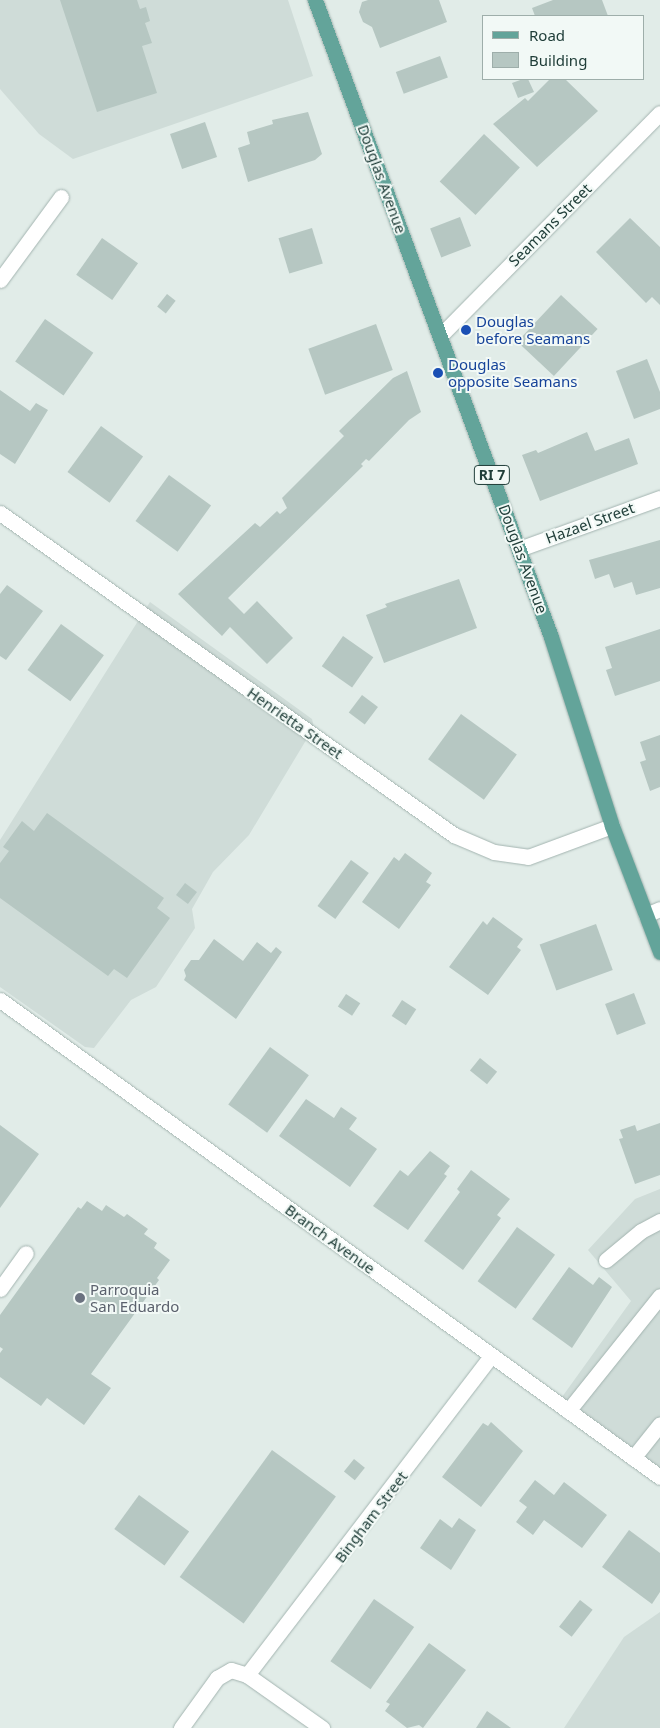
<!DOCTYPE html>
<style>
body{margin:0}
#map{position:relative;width:660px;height:1728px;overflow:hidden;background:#e1ece8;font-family:"Noto Sans",sans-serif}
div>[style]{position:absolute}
.built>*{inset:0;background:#cfdcd8}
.building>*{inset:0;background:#b6c7c2;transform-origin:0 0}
.roads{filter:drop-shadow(0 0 1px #a3b4b0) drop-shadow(0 0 1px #a3b4b0)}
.service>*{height:15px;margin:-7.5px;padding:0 7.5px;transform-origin:7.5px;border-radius:7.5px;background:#fff}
.minor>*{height:15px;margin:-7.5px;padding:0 7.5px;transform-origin:7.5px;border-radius:7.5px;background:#fff}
.secondary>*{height:15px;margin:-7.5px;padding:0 7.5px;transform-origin:7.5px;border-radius:7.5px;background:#fff}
.primary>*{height:15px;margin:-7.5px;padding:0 7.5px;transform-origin:7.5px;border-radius:7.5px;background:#63a49a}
.dots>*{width:14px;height:14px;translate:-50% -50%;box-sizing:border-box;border:2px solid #f2f9f6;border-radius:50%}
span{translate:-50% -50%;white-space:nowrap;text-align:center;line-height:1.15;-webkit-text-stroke:4px #f2f9f6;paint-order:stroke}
.shield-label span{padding:1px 4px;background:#f2f9f6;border:1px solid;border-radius:4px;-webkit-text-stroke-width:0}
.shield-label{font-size:14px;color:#203e39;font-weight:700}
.street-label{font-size:15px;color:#203e39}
.transit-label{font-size:15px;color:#164399}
.left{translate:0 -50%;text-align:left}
.worship-label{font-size:15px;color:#5b616d}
.legend{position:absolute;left:482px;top:15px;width:162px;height:65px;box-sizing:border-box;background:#f2f9f6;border:1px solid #9eaeaa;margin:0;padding:6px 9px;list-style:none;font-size:15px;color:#203e39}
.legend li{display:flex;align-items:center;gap:10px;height:25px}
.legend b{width:25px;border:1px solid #9eaeaa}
</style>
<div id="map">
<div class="built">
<div style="clip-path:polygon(0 0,288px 0,313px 76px,73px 159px,39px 134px,0 89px)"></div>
<div style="clip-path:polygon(150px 602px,312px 719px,314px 727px,249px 835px,213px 872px,192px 909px,195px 928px,156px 987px,131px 1000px,94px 1048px,85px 1047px,0 987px,0 840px)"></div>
<div style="clip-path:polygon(660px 1189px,660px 1480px,557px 1404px,631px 1301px,588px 1250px,635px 1199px)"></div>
<div style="clip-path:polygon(660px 1612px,660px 1728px,564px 1728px,624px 1637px)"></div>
</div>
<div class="building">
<div style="clip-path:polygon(60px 0,137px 0,140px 9px,146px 7px,150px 21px,145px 23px,152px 43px,142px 46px,157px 93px,97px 112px)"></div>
<div style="clip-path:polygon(368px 0,439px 0,447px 22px,380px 48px,372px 27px,363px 22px,359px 12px,362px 2px)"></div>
<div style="clip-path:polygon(553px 0,602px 0,608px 16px,535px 16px,532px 8px)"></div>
<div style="left:440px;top:56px;width:23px;height:47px;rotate:70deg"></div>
<div style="clip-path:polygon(523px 79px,528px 79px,534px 92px,518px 98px,512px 83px)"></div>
<div style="clip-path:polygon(550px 79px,565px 79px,598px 111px,537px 167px,493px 124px,525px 98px,528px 101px)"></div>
<div style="clip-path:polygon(308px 112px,322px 154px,315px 160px,248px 182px,238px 148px,250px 144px,247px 132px,273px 124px,272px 120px)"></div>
<div style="left:205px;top:122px;width:37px;height:37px;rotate:71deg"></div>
<div style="left:484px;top:134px;width:49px;height:65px;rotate:43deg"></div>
<div style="left:460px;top:217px;width:31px;height:32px;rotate:69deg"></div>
<div style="clip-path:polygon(630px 218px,660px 247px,660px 305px,652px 297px,646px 303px,596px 252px)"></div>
<div style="left:312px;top:228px;width:37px;height:35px;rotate:73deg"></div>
<div style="left:102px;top:238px;width:44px;height:45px;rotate:35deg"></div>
<div style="left:167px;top:294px;width:11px;height:16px;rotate:38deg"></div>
<div style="left:561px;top:295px;width:50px;height:64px;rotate:43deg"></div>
<div style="left:45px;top:319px;width:59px;height:52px;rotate:35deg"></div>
<div style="left:376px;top:324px;width:49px;height:72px;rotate:70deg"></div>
<div style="clip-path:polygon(647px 359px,660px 392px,660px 409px,634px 419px,616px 371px)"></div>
<div style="clip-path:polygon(407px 371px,421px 412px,409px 420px,369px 461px,366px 459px,361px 464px,363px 466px,228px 598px,244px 614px,257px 601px,293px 638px,267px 664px,230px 627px,222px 636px,178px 594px,255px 523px,260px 527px,277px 511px,280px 514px,287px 508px,282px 498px,344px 436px,339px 431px,393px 378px)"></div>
<div style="clip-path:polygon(0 390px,30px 411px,36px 403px,48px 410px,15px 464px,0 454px)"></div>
<div style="left:101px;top:426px;width:52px;height:57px;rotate:36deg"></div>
<div style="clip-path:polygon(587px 432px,595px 451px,629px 438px,638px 464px,540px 501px,522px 455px,536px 450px,538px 453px)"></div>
<div style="left:169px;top:475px;width:52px;height:57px;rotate:36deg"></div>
<div style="clip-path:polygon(660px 540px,660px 588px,636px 595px,632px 582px,614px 588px,609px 574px,595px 579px,589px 560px)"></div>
<div style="clip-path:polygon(459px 579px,477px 628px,384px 663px,366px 615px,387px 607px,385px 604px)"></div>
<div style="clip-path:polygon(7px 585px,43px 611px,6px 660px,0 656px,0 594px)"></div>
<div style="left:61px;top:624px;width:53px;height:57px;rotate:36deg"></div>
<div style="clip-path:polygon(660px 629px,660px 681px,615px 696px,606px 670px,612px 668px,605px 647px)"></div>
<div style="left:343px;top:636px;width:37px;height:37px;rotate:35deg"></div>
<div style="left:362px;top:695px;width:20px;height:22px;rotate:37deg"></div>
<div style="left:461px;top:714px;width:69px;height:56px;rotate:36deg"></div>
<div style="clip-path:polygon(660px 735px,660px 787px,650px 791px,640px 762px,646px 760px,640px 742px)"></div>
<div style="clip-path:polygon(47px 813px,164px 898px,157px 908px,170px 918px,127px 978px,114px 969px,108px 976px,0 898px,0 863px,9px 851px,3px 847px,22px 821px,34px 831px)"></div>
<div style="clip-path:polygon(405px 853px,432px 873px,426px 882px,431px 885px,399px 929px,362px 902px,394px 857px,399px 861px)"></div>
<div style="left:351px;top:860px;width:22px;height:57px;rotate:36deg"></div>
<div style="left:185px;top:883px;width:15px;height:15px;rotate:37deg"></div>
<div style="clip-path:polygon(493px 917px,523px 939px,517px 947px,521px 950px,488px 995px,449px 967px,483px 921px,487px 925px)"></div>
<div style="left:596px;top:924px;width:49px;height:60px;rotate:70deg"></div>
<div style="clip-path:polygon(214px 939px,243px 961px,257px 942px,271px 953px,276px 947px,282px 952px,236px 1019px,184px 980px,186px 976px,184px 970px,191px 960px,199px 960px)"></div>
<div style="left:634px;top:993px;width:33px;height:31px;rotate:69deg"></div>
<div style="left:346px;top:994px;width:17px;height:15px;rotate:33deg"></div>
<div style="left:402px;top:1000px;width:17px;height:19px;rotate:33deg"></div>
<div style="left:270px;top:1047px;width:48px;height:71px;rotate:36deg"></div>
<div style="left:480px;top:1058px;width:22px;height:16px;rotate:39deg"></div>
<div style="clip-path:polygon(306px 1099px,334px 1118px,341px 1107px,357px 1118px,349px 1129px,377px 1149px,350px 1187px,279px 1136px)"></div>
<div style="clip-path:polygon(660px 1123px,660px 1175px,635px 1184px,619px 1139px,623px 1138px,620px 1130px,635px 1125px,637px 1131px)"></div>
<div style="clip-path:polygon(0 1125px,39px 1154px,0 1208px)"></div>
<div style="clip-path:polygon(430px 1151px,450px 1166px,444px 1174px,447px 1176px,408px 1230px,373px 1206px,400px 1170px,408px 1176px)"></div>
<div style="clip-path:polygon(471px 1170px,510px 1199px,497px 1215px,501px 1218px,463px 1270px,424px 1241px,460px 1192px,457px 1189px)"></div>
<div style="clip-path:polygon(87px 1201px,102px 1211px,106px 1205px,124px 1217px,127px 1214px,148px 1229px,144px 1234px,157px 1243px,154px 1248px,170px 1260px,157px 1278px,159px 1280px,91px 1374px,111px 1388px,84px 1425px,47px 1398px,41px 1406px,0 1377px,0 1353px,3px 1349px,0 1347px,0 1315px,78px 1207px,81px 1209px)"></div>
<div style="left:517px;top:1227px;width:47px;height:67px;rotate:36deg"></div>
<div style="clip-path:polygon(569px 1267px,593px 1285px,599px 1277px,612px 1287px,572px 1348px,532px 1319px)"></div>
<div style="clip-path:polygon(491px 1422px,523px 1451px,481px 1507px,442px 1477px,483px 1423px,488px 1426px)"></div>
<div style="left:272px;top:1450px;width:79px;height:157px;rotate:36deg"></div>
<div style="left:354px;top:1459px;width:14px;height:16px;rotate:39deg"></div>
<div style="clip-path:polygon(535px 1480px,554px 1495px,564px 1482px,607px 1515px,582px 1548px,544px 1520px,533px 1535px,516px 1522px,527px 1507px,519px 1501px)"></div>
<div style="left:139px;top:1495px;width:62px;height:42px;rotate:36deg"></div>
<div style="clip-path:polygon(459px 1518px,476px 1530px,451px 1570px,420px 1548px,440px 1519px,452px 1528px)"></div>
<div style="clip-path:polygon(629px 1530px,660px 1553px,660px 1592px,652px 1604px,602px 1567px)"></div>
<div style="left:374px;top:1599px;width:49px;height:76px;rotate:35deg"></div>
<div style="left:580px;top:1600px;width:16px;height:34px;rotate:38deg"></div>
<div style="clip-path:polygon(429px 1643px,466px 1670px,423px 1728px,419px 1725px,407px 1728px,385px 1711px,390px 1704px,386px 1702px)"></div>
<div style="clip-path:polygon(487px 1711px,511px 1728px,476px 1728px)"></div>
</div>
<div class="roads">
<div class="service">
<div style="left:606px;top:1260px;width:45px;rotate:-39.6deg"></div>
<div style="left:641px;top:1231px;width:21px;rotate:-28deg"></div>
<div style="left:0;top:1289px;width:44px;rotate:-54.2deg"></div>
<div style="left:568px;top:1411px;width:147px;rotate:-51.3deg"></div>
<div style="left:633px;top:1458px;width:43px;rotate:-51.5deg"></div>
</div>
<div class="minor">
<div style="left:0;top:280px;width:103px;rotate:-53.7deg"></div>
<div style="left:440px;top:336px;width:313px;rotate:-45.4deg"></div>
<div style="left:0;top:513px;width:557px;rotate:35.35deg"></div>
<div style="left:454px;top:835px;width:43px;rotate:23deg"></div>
<div style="left:494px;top:852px;width:34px;rotate:8deg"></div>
<div style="left:528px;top:857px;width:90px;rotate:-20.3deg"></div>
<div style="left:519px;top:549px;width:150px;rotate:-19.9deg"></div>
<div style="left:646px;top:915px;width:15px;rotate:-23deg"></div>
<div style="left:247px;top:1675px;width:402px;rotate:-52.6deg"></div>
<div style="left:181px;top:1728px;width:62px;rotate:-54.2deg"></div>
<div style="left:217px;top:1678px;width:16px;rotate:-30deg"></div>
<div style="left:231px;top:1670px;width:17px;rotate:17deg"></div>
<div style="left:247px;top:1675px;width:92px;rotate:35.2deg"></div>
</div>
<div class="secondary">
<div style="left:0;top:1000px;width:814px;rotate:35.86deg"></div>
</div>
<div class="primary">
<div style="left:315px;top:0;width:679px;rotate:69.67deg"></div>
<div style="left:551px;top:637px;width:199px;rotate:72.1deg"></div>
<div style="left:612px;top:826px;width:135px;rotate:69.1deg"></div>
</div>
</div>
<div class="dots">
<div style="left:466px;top:330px;background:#1a4fb4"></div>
<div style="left:438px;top:373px;background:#1a4fb4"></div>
<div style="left:80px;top:1298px;background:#6b7280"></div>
</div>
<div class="shield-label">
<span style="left:492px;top:475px">RI 7</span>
</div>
<div class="street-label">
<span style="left:382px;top:179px;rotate:70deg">Douglas Avenue</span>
<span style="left:550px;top:225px;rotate:-45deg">Seamans Street</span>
<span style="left:590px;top:523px;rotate:-20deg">Hazael Street</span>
<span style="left:523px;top:559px;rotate:70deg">Douglas Avenue</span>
<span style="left:295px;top:723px;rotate:35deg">Henrietta Street</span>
<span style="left:330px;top:1239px;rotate:36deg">Branch Avenue</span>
<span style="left:371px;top:1517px;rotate:-53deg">Bingham Street</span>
</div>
<div class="transit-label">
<span class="left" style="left:476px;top:330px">Douglas<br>before Seamans</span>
<span class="left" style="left:448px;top:373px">Douglas<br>opposite Seamans</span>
</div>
<div class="worship-label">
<span class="left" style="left:90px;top:1298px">Parroquia<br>San Eduardo</span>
</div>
<ul class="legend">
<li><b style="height:6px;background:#63a49a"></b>Road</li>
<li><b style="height:14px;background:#b6c7c2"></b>Building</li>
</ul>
</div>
